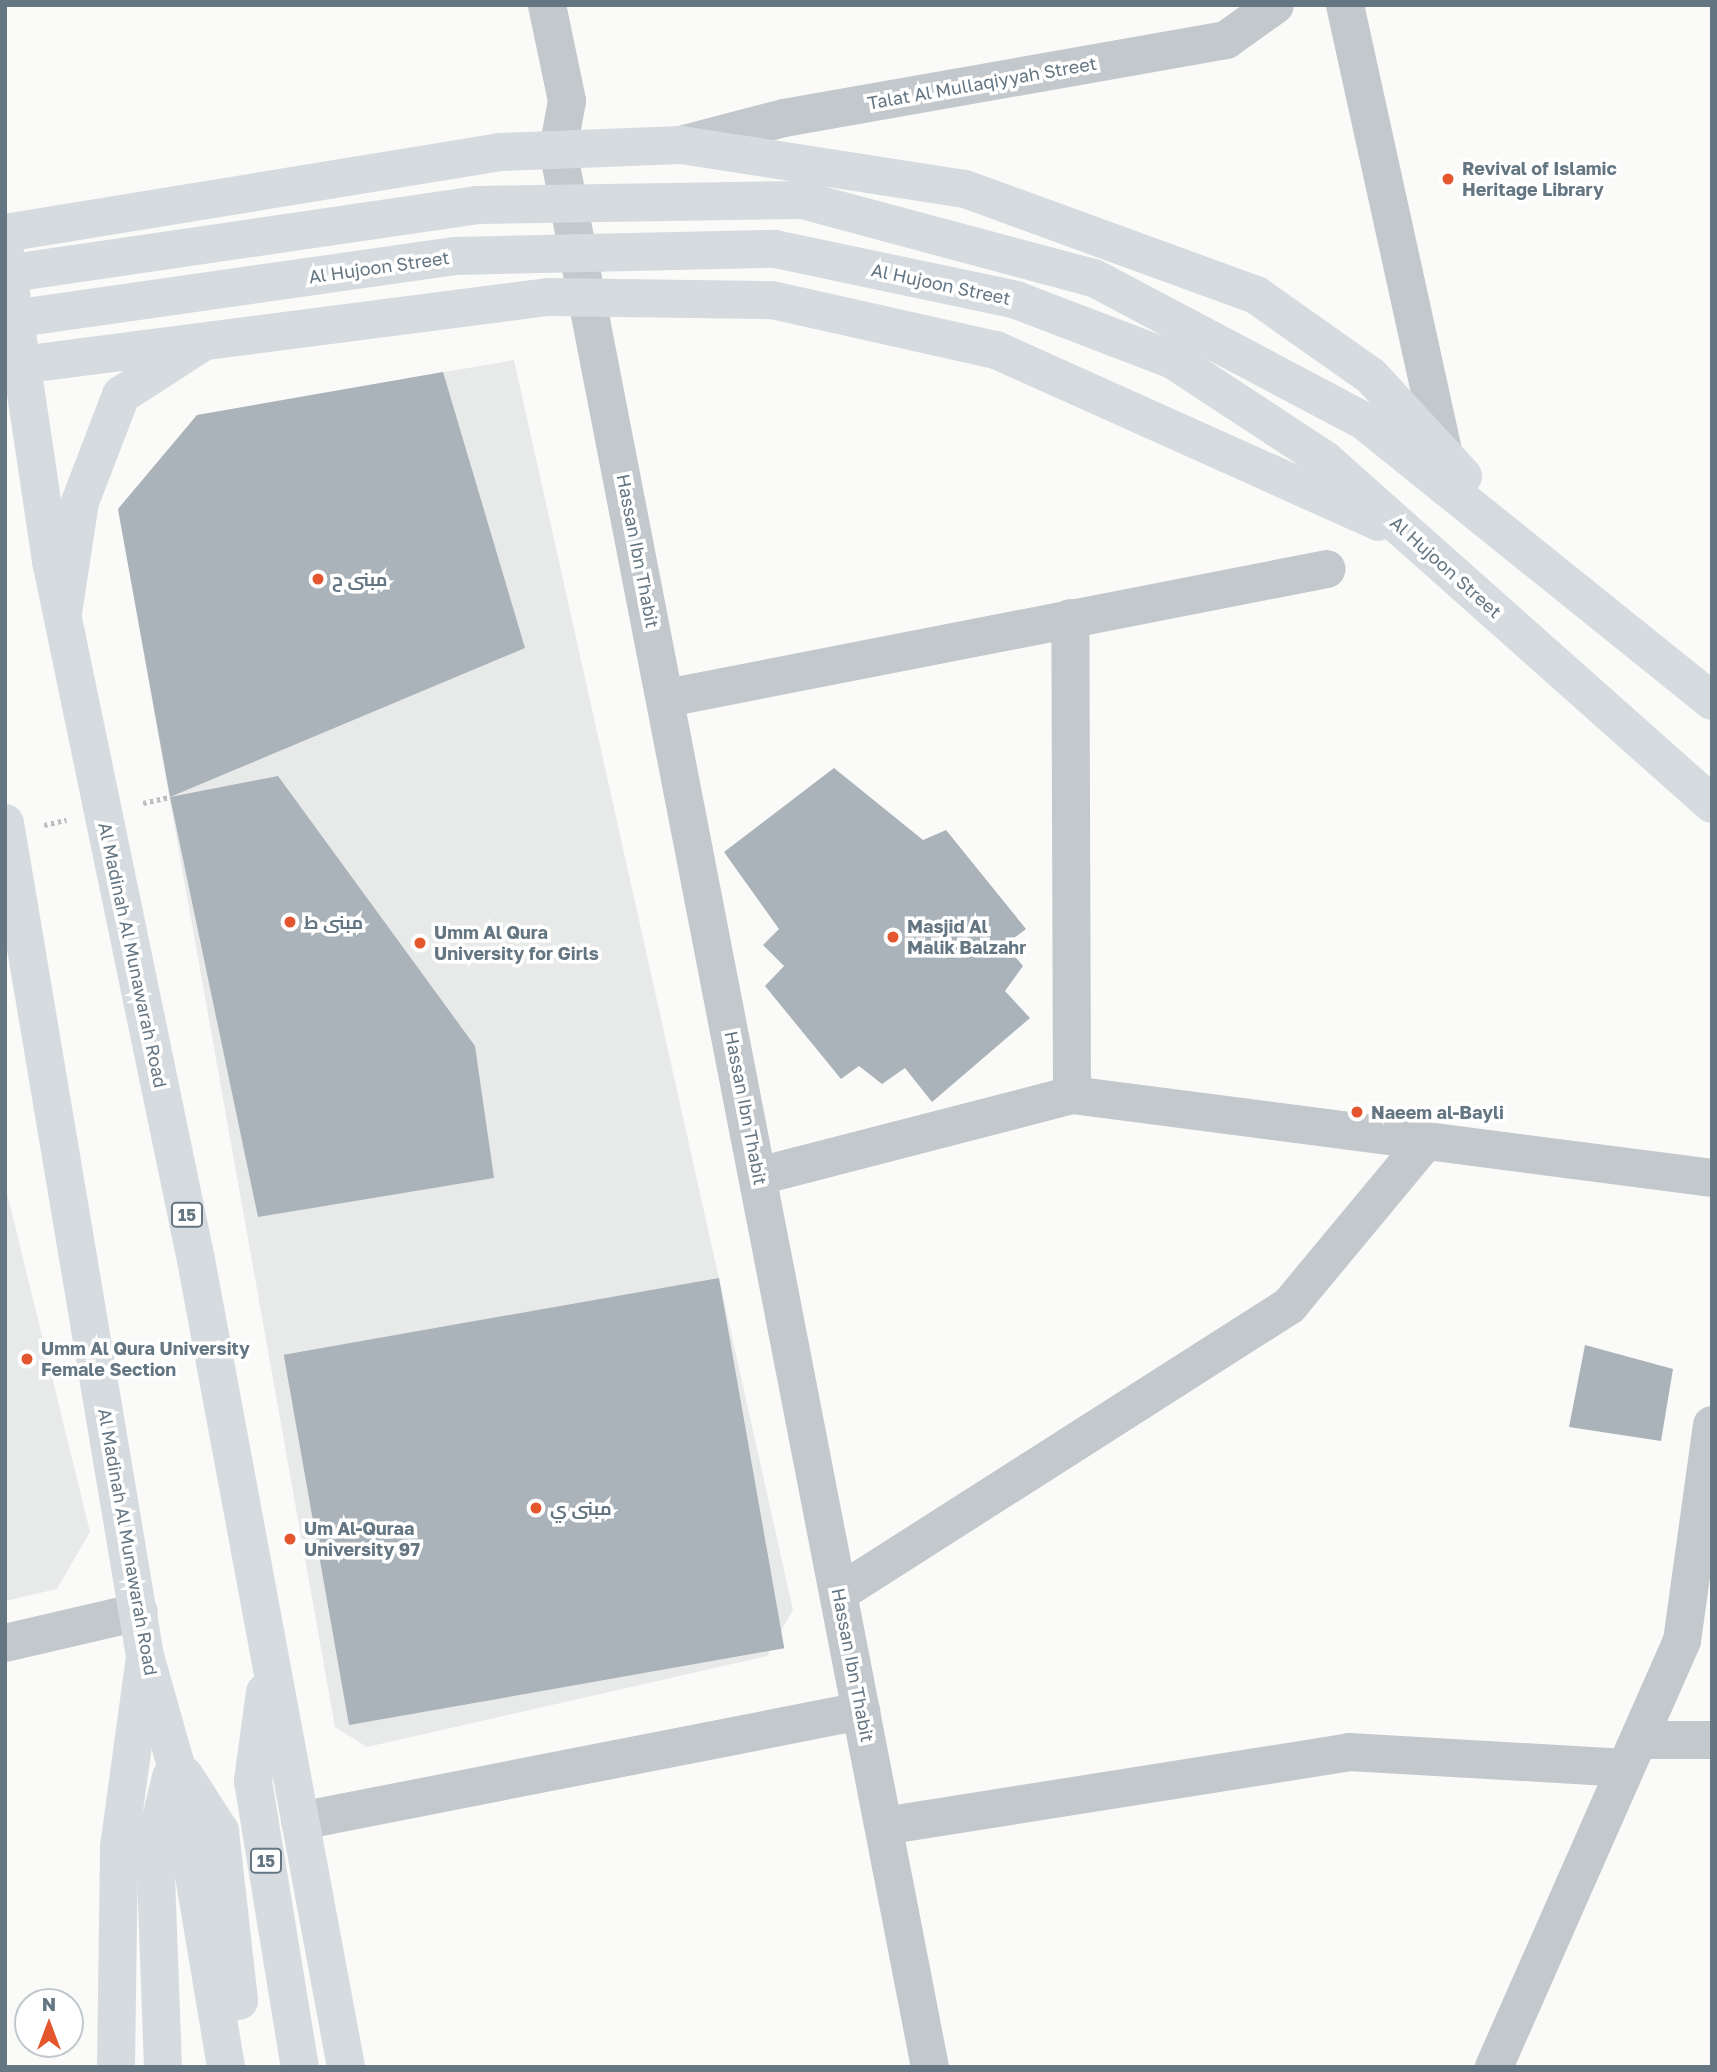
<!DOCTYPE html>
<meta charset="utf-8">
<style>
body{margin:0}
#map{position:relative;width:1717px;height:2072px;overflow:hidden;background:#fafaf8;font-family:"Golos Text",Cairo,sans-serif}
div>[style]{position:absolute}
.built>*{inset:0;background:#e8e9e9}
.building>*{inset:0;background:#aab3b9;transform-origin:0 0}
.path>*{height:4.5px;margin-top:-2.25px;transform-origin:0;background:repeating-linear-gradient(90deg,#bbbfc2 0 3.5px,transparent 0 7px)}
.minor>*{height:38px;margin:-19px;padding:0 19px;transform-origin:19px;border-radius:19px;background:#c3c8cc}
.major>*{height:38px;margin:-19px;padding:0 19px;transform-origin:19px;border-radius:19px;background:#d6dbdf}
.highway>*{height:38px;margin:-19px;padding:0 19px;transform-origin:19px;border-radius:19px;background:#d6dbdf}
.dots>*{width:19px;height:19px;translate:-50% -50%;box-sizing:border-box;border:4px solid #fff;border-radius:50%}
span{translate:-50% -50%;white-space:nowrap;text-align:center;line-height:1.15;-webkit-text-stroke:7px #fff;paint-order:stroke}
.shield-label span{padding:2px 5px;background:#fff;border:2px solid;border-radius:5px;-webkit-text-stroke-width:0}
.shield-label{font-size:16px;color:#657683;font-weight:700}
.street-label{font-size:18px;color:#657683}
.poi-label{font-size:18px;color:#657683;font-weight:700}
.left{translate:0 -50%;text-align:left}
.frame{position:absolute;inset:0;border:7px solid #657683;pointer-events:none}
.north{position:absolute;left:14px;top:1988px;width:70px;height:70px;box-sizing:border-box;background:#fff;border:2px solid #c1c8cd;border-radius:50%;rotate:0deg;font-size:19px;font-weight:700;line-height:28px;text-align:center;color:#657683}
.north::after{content:'';display:block;margin:auto;width:24px;height:32px;background:#e4572e;clip-path:polygon(50% 0,100% 100%,50% 72%,0 100%)}
</style>
<div id="map">
<div class="built">
<div style="clip-path:polygon(514px 360px,793px 1610px,767px 1656px,367px 1747px,335px 1727px,118px 509px,197px 415px)"></div>
<div style="clip-path:polygon(5px 1185px,90px 1532px,57px 1589px,5px 1601px)"></div>
</div>
<div class="building">
<div style="clip-path:polygon(443px 372px,525px 648px,170px 797px,118px 509px,197px 415px)"></div>
<div style="clip-path:polygon(834px 768px,923px 840px,946px 830px,1026px 929px,1005px 945px,1023px 966px,1005px 991px,1030px 1018px,932px 1102px,905px 1068px,882px 1084px,859px 1066px,841px 1079px,765px 986px,784px 966px,763px 945px,779px 929px,724px 852px)"></div>
<div style="clip-path:polygon(278px 776px,475px 1046px,494px 1178px,258px 1217px,170px 797px)"></div>
<div style="left:719px;top:1278px;width:376px;height:442px;rotate:80deg"></div>
<div style="clip-path:polygon(1585px 1345px,1673px 1369px,1661px 1441px,1569px 1427px)"></div>
</div>
<div class="path">
<div style="left:143px;top:803px;width:28px;rotate:-13deg"></div>
<div style="left:44px;top:825px;width:23px;rotate:-13deg"></div>
</div>
<div class="minor">
<div style="left:547px;top:5px;width:98px;rotate:78.2deg"></div>
<div style="left:567px;top:101px;width:50px;rotate:100.4deg"></div>
<div style="left:558px;top:150px;width:1953px;rotate:79.02deg"></div>
<div style="left:1345px;top:5px;width:461px;rotate:77.6deg"></div>
<div style="left:681px;top:145px;width:106px;rotate:-14.7deg"></div>
<div style="left:784px;top:118px;width:449px;rotate:-10deg"></div>
<div style="left:1226px;top:40px;width:60px;rotate:-35.5deg"></div>
<div style="left:667px;top:698px;width:672px;rotate:-11.06deg"></div>
<div style="left:1072px;top:1095px;width:645px;rotate:7.39deg"></div>
<div style="left:759px;top:1176px;width:323px;rotate:-14.5deg"></div>
<div style="left:1072px;top:1095px;width:477px;rotate:-90.2deg"></div>
<div style="left:839px;top:1593px;width:534px;rotate:-32.53deg"></div>
<div style="left:1289px;top:1306px;width:214px;rotate:-50.3deg"></div>
<div style="left:5px;top:1643px;width:137px;rotate:-13.1deg"></div>
<div style="left:1639px;top:1740px;width:73px"></div>
<div style="left:300px;top:1821px;width:572px;rotate:-11.09deg"></div>
<div style="left:884px;top:1826px;width:471px;rotate:-9deg"></div>
<div style="left:1349px;top:1752px;width:277px;rotate:3.3deg"></div>
<div style="left:1494px;top:2067px;width:466px;rotate:-66.2deg"></div>
<div style="left:1682px;top:1641px;width:218px;rotate:-82.1deg"></div>
</div>
<div class="major">
<div style="left:5px;top:233px;width:502px;rotate:-9.29deg"></div>
<div style="left:500px;top:152px;width:181px;rotate:-2.2deg"></div>
<div style="left:681px;top:145px;width:287px;rotate:8.8deg"></div>
<div style="left:965px;top:189px;width:310px;rotate:20deg"></div>
<div style="left:1256px;top:295px;width:141px;rotate:35.2deg"></div>
<div style="left:1371px;top:376px;width:136px;rotate:47.4deg"></div>
<div style="left:5px;top:274px;width:477px;rotate:-8.3deg"></div>
<div style="left:477px;top:205px;width:325px;rotate:-0.9deg"></div>
<div style="left:802px;top:200px;width:302px;rotate:15deg"></div>
<div style="left:1094px;top:278px;width:306px;rotate:27.9deg"></div>
<div style="left:1364px;top:421px;width:447px;rotate:38.8deg"></div>
<div style="left:5px;top:320px;width:455px;rotate:-8.1deg"></div>
<div style="left:455px;top:256px;width:320px;rotate:-1.3deg"></div>
<div style="left:775px;top:249px;width:246px;rotate:11.9deg"></div>
<div style="left:1016px;top:300px;width:168px;rotate:20.9deg"></div>
<div style="left:1173px;top:360px;width:182px;rotate:33.3deg"></div>
<div style="left:1325px;top:460px;width:518px;rotate:41.63deg"></div>
<div style="left:5px;top:367px;width:547px;rotate:-7.35deg"></div>
<div style="left:548px;top:297px;width:224px;rotate:0.8deg"></div>
<div style="left:772px;top:300px;width:230px;rotate:12.6deg"></div>
<div style="left:996px;top:350px;width:419px;rotate:24.2deg"></div>
<div style="left:63px;top:613px;width:112px;rotate:-81.3deg"></div>
<div style="left:80px;top:502px;width:115px;rotate:-69deg"></div>
<div style="left:121px;top:395px;width:94px;rotate:-32.8deg"></div>
<div style="left:116px;top:2067px;width:220px;rotate:-89.2deg"></div>
<div style="left:119px;top:1847px;width:193px;rotate:-82.2deg"></div>
</div>
<div class="highway">
<div style="left:5px;top:253px;width:311px;rotate:81.5deg"></div>
<div style="left:51px;top:561px;width:714px;rotate:78.28deg"></div>
<div style="left:196px;top:1260px;width:821px;rotate:79.47deg"></div>
<div style="left:5px;top:823px;width:845px;rotate:80.46deg"></div>
<div style="left:145px;top:1656px;width:110px;rotate:74.2deg"></div>
<div style="left:175px;top:1762px;width:309px;rotate:80.5deg"></div>
<div style="left:265px;top:1692px;width:90px;rotate:97.7deg"></div>
<div style="left:253px;top:1781px;width:290px;rotate:80.7deg"></div>
<div style="left:184px;top:1775px;width:67px;rotate:57.3deg"></div>
<div style="left:220px;top:1831px;width:171px;rotate:83.6deg"></div>
<div style="left:163px;top:2067px;width:223px;rotate:-92.1deg"></div>
<div style="left:155px;top:1844px;width:69px;rotate:-76.6deg"></div>
</div>
<div class="dots">
<div style="left:1448px;top:179px;background:#e4572e"></div>
<div style="left:318px;top:579px;background:#e4572e"></div>
<div style="left:290px;top:922px;background:#e4572e"></div>
<div style="left:893px;top:937px;background:#e4572e"></div>
<div style="left:420px;top:943px;background:#e4572e"></div>
<div style="left:1357px;top:1112px;background:#e4572e"></div>
<div style="left:27px;top:1359px;background:#e4572e"></div>
<div style="left:536px;top:1508px;background:#e4572e"></div>
<div style="left:290px;top:1539px;background:#e4572e"></div>
</div>
<div class="shield-label">
<span style="left:187px;top:1215px">15</span>
<span style="left:266px;top:1861px">15</span>
</div>
<div class="street-label">
<span style="left:982px;top:83px;rotate:-10deg">Talat Al Mullaqiyyah Street</span>
<span style="left:379px;top:267px;rotate:-8deg">Al Hujoon Street</span>
<span style="left:941px;top:284px;rotate:12deg">Al Hujoon Street</span>
<span style="left:638px;top:551px;rotate:79deg">Hassan Ibn Thabit</span>
<span style="left:1446px;top:567px;rotate:42deg">Al Hujoon Street</span>
<span style="left:133px;top:955px;rotate:78deg">Al Madinah Al Munawarah Road</span>
<span style="left:746px;top:1108px;rotate:79deg">Hassan Ibn Thabit</span>
<span style="left:128px;top:1542px;rotate:80deg">Al Madinah Al Munawarah Road</span>
<span style="left:853px;top:1665px;rotate:79deg">Hassan Ibn Thabit</span>
</div>
<div class="poi-label">
<span class="left" style="left:1462px;top:179px">Revival of Islamic<br>Heritage Library</span>
<span class="left" style="left:332px;top:579px">مبنى ح</span>
<span class="left" style="left:304px;top:922px">مبنى ط</span>
<span class="left" style="left:907px;top:937px">Masjid Al<br>Malik Balzahr</span>
<span class="left" style="left:434px;top:943px">Umm Al Qura<br>University for Girls</span>
<span class="left" style="left:1371px;top:1112px">Naeem al-Bayli</span>
<span class="left" style="left:41px;top:1359px">Umm Al Qura University<br>Female Section</span>
<span class="left" style="left:550px;top:1508px">مبنى ي</span>
<span class="left" style="left:304px;top:1539px">Um Al-Quraa<br>University 97</span>
</div>
<div class="frame"></div>
<div class="north">N</div>
</div>
